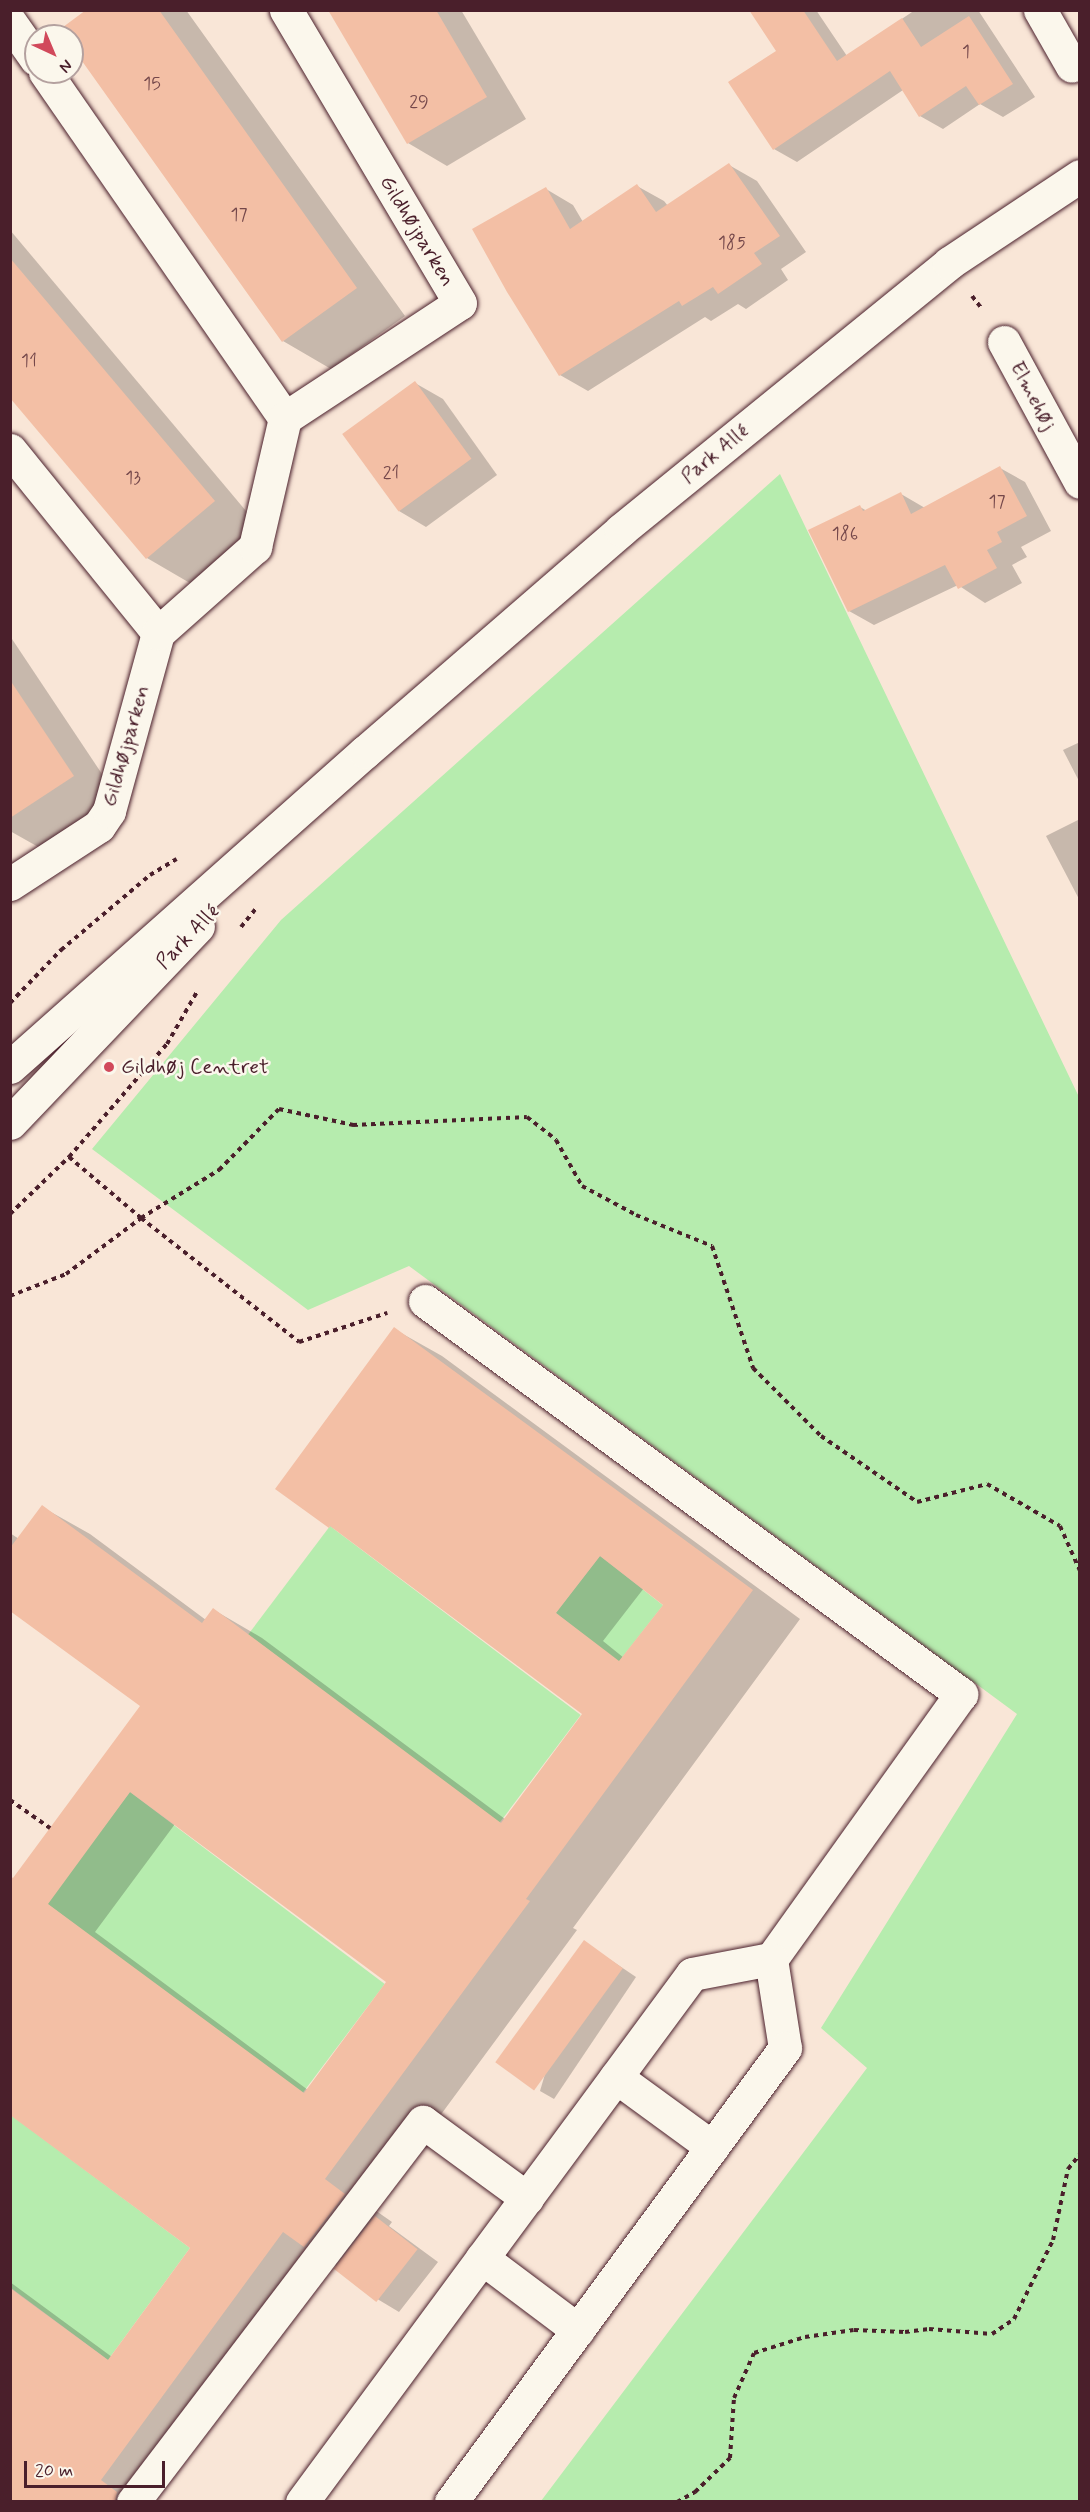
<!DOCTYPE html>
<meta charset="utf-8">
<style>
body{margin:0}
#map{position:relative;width:1090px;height:2512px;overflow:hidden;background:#f9e6d7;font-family:Mynerve,sans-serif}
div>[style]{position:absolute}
.green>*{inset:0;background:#b6ecae;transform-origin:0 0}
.shadow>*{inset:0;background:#0003}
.building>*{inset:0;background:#f3bfa5;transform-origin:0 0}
.path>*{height:4px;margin-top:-2px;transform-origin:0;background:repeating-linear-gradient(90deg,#4a1f2b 0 4.5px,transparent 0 9px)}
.roads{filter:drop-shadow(0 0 2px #4a1f2b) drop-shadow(0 0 2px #4a1f2b)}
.minor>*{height:33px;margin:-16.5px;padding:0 16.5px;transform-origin:16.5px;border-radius:16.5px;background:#fbf7ec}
.dots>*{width:16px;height:16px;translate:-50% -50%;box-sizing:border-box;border:3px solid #fbf7ec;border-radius:50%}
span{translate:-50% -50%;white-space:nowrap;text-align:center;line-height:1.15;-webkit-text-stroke:5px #fbf7ec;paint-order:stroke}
.number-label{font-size:18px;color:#74474a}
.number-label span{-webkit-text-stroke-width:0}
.street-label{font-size:21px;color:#4a1f2b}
.poi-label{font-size:21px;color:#4a1f2b}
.left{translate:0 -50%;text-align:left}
.frame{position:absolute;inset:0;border:12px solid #4a1f2b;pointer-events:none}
.north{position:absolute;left:24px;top:24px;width:60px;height:60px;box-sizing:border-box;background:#fbf7ec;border:2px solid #b4a19f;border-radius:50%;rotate:136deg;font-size:16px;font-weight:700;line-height:24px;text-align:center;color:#4a1f2b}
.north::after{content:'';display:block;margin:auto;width:21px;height:27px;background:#d1495b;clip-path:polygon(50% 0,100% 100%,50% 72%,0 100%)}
.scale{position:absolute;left:24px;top:2461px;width:141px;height:27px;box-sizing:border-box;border:3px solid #4a1f2b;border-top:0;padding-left:8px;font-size:18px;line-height:21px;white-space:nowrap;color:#4a1f2b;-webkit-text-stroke:4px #fbf7ec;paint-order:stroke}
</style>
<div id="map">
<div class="green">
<div style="clip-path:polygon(780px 474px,1079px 1097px,1079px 2501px,541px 2501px,867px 2068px,821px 2028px,1017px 1714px,409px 1266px,308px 1310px,92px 1149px,281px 920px)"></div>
<div style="left:330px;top:1526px;width:314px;height:136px;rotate:37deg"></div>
<div style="left:600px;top:1556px;width:80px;height:72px;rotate:38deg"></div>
<div style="left:130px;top:1792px;width:319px;height:139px;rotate:37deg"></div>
<div style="clip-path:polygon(11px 2115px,190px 2248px,108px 2360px,11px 2288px)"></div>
</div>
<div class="shadow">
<div style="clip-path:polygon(88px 10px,186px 10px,405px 316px,331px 369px,283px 341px,72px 45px,72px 36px,66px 36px)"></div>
<div style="clip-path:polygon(329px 10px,461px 10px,526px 119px,447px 166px,408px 143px)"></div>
<div style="clip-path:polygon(751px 10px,816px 10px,847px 56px,915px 10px,978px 10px,1035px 97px,1003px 117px,980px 104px,943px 129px,920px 116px,903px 90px,797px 162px,774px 149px,778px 51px)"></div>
<div style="clip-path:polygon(729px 165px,757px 181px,806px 252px,781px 269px,788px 280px,746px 309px,738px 304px,711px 321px,705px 317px,588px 391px,560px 375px,546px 189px,573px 205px,583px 222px,637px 186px,664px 201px,668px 206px)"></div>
<div style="clip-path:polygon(10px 230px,262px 530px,195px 586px,147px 558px,10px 396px)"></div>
<div style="clip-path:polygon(415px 383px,443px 399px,497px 475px,426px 527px,399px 511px)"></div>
<div style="clip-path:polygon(1000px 468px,1025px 482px,1051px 531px,1021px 547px,1027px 557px,1012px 565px,1022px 583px,985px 603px,958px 585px,874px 625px,849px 611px,860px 507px,867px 511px,901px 494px,925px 508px)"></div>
<div style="clip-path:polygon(10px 636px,122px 804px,49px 853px,10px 831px)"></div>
<div style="clip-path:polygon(1080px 742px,1080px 783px,1063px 750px)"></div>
<div style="clip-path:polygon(1080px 819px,1080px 901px,1046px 836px)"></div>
<div style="clip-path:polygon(evenodd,394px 1329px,442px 1356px,800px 1619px,573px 1928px,577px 1930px,372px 2208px,392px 2222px,389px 2226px,438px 2262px,399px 2312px,379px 2300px,330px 2261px,153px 2502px,10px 2502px,10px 2282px,112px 2357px,192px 2248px,10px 1885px,142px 1705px,12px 1610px,10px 1613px,10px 1533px,19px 1539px,42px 1507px,90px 1534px,206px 1620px,214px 1610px,262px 1638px,505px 1819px,584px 1714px,348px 1537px,330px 1526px,394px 1329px,644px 1588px,665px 1604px,624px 1658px,603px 1641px,644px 1588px,394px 1329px,175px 1824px,388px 1981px,308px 2090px,95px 1932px,175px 1824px)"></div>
<div style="clip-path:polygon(584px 1942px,636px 1977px,554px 2099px,540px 2091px)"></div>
</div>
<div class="building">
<div style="clip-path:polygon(86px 10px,159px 10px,357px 288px,282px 342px,72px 47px,72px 36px,64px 36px,59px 30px)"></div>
<div style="clip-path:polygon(328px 10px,436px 10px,487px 97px,407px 144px)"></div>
<div style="clip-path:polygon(749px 10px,803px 10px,837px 61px,902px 18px,921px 47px,969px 16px,1013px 84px,979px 105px,966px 86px,919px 117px,890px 71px,773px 150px,728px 82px,776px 51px)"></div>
<div style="clip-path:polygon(729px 163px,780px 236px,754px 253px,762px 264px,718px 294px,713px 287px,682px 306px,679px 301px,559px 376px,507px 292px,472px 229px,546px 187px,570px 229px,637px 184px,656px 212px)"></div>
<div style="clip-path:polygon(10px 258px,215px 501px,146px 559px,10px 398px)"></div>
<div style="left:415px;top:381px;width:96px;height:90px;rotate:54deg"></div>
<div style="clip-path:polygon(1000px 466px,1027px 516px,997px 532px,1002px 542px,987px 550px,997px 568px,958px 589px,945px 565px,848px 612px,808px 530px,860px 505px,863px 511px,901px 492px,911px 514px)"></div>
<div style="clip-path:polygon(10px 680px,74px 776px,10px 818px)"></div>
<div style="clip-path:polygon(evenodd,394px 1327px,753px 1590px,526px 1899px,530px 1901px,325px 2179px,345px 2194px,304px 2247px,283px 2232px,101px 2480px,117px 2492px,115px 2502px,10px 2502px,10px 2288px,108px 2360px,190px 2248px,10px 2115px,10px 1876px,13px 1878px,140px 1706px,10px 1611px,10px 1548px,42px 1505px,202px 1623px,213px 1608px,501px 1823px,582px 1714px,330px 1526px,329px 1528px,275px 1489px,394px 1327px,600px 1556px,663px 1605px,619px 1661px,556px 1613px,600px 1556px,394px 1327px,130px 1792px,386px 1982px,304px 2093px,48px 1904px,130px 1792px)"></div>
<div style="left:584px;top:1940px;width:48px;height:151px;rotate:36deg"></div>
<div style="left:375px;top:2216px;width:54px;height:67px;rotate:38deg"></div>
</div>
<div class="path">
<div style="left:972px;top:296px;width:16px;rotate:52deg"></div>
<div style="left:241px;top:927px;width:26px;rotate:-51deg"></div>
<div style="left:10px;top:1003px;width:74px;rotate:-46.1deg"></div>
<div style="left:61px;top:950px;width:116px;rotate:-40.1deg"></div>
<div style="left:150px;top:875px;width:31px;rotate:-31deg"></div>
<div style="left:69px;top:1157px;width:94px;rotate:40.3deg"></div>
<div style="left:141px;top:1218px;width:201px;rotate:38.1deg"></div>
<div style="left:299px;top:1342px;width:93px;rotate:-18.2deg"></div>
<div style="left:10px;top:1214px;width:82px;rotate:-44deg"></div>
<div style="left:69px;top:1157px;width:150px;rotate:-49.1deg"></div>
<div style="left:167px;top:1044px;width:62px;rotate:-60.1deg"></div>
<div style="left:10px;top:1296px;width:60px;rotate:-21.4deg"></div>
<div style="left:66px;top:1274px;width:94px;rotate:-36.7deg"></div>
<div style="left:141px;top:1218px;width:92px;rotate:-31.6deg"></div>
<div style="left:219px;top:1170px;width:86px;rotate:-45.5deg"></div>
<div style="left:279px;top:1109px;width:76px;rotate:12.2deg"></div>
<div style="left:353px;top:1125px;width:174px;rotate:-2.6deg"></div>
<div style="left:527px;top:1117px;width:37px;rotate:38deg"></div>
<div style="left:556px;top:1140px;width:53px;rotate:60.5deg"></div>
<div style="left:582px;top:1186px;width:61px;rotate:28.2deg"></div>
<div style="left:636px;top:1215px;width:82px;rotate:22.2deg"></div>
<div style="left:712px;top:1246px;width:129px;rotate:71.4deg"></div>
<div style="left:753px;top:1368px;width:96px;rotate:45deg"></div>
<div style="left:821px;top:1436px;width:116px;rotate:34.5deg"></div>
<div style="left:917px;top:1502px;width:72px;rotate:-14.4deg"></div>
<div style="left:987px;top:1484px;width:84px;rotate:29.9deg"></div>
<div style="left:1060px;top:1526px;width:49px;rotate:66deg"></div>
<div style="left:10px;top:1800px;width:49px;rotate:35deg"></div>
<div style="left:677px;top:2502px;width:21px;rotate:-29deg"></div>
<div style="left:695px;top:2492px;width:49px;rotate:-44.2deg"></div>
<div style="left:730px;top:2458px;width:60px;rotate:-86.2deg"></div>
<div style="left:734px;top:2398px;width:49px;rotate:-66deg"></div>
<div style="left:754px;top:2353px;width:53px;rotate:-17.4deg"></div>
<div style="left:805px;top:2337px;width:49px;rotate:-8.1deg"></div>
<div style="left:854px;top:2330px;width:51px;rotate:2.2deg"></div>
<div style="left:905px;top:2332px;width:24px;rotate:-7deg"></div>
<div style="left:929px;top:2329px;width:63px;rotate:4.5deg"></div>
<div style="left:992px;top:2334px;width:27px;rotate:-34deg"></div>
<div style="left:1014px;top:2319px;width:88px;rotate:-63.7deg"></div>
<div style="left:1053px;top:2240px;width:73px;rotate:-78.1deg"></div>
<div style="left:1068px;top:2169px;width:19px;rotate:-51deg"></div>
</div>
<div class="roads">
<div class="minor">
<div style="left:1040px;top:10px;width:64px;rotate:60.3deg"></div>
<div style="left:10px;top:22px;width:45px;rotate:54.9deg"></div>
<div style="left:45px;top:72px;width:421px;rotate:55.3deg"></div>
<div style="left:1004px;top:342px;width:159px;rotate:61.5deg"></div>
<div style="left:10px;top:450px;width:235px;rotate:51deg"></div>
<div style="left:10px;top:884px;width:106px;rotate:-33.1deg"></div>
<div style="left:99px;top:826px;width:18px;rotate:-56deg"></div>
<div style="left:109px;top:811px;width:185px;rotate:-74.6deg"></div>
<div style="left:158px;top:633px;width:130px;rotate:-41.6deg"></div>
<div style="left:255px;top:547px;width:132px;rotate:-76.9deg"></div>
<div style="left:285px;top:418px;width:209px;rotate:-33.3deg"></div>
<div style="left:460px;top:303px;width:341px;rotate:-120.7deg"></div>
<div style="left:10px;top:1067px;width:475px;rotate:-41.6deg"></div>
<div style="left:365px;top:752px;width:339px;rotate:-40.9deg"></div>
<div style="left:621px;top:530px;width:423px;rotate:-39.1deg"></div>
<div style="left:949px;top:263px;width:157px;rotate:-33.6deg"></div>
<div style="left:10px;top:1123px;width:272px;rotate:-46.3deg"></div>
<div style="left:425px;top:1301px;width:665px;rotate:36.25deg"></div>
<div style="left:961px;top:1694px;width:326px;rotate:125.6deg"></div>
<div style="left:616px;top:2077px;width:119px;rotate:36.1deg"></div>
<div style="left:482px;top:2258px;width:120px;rotate:36.9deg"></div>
<div style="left:133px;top:2502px;width:478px;rotate:-52.7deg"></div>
<div style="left:423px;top:2122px;width:129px;rotate:36.2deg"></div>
<div style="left:302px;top:2502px;width:656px;rotate:-53.55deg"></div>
<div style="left:692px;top:1974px;width:80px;rotate:-10.8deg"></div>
<div style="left:771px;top:1959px;width:90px;rotate:81.1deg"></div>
<div style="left:785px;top:2048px;width:564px;rotate:126.34deg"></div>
</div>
</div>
<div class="dots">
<div style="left:109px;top:1067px;background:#d1495b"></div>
</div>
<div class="number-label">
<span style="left:966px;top:52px">1</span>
<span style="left:152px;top:84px">15</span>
<span style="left:419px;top:102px">29</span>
<span style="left:239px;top:215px">17</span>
<span style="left:732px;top:243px">185</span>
<span style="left:29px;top:361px">11</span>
<span style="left:391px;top:473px">21</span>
<span style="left:133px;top:478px">13</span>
<span style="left:997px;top:502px">17</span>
<span style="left:845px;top:534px">186</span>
</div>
<div class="street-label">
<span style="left:417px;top:231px;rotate:59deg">Gildhøjparken</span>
<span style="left:1033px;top:396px;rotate:62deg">Elmehøj</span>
<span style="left:715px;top:454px;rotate:-39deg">Park Allé</span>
<span style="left:126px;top:746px;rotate:-74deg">Gildhøjparken</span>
<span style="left:188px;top:937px;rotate:-46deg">Park Allé</span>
</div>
<div class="poi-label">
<span class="left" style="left:121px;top:1067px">Gildhøj Centret</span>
</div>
<div class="frame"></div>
<div class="north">N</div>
<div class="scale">20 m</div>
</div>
